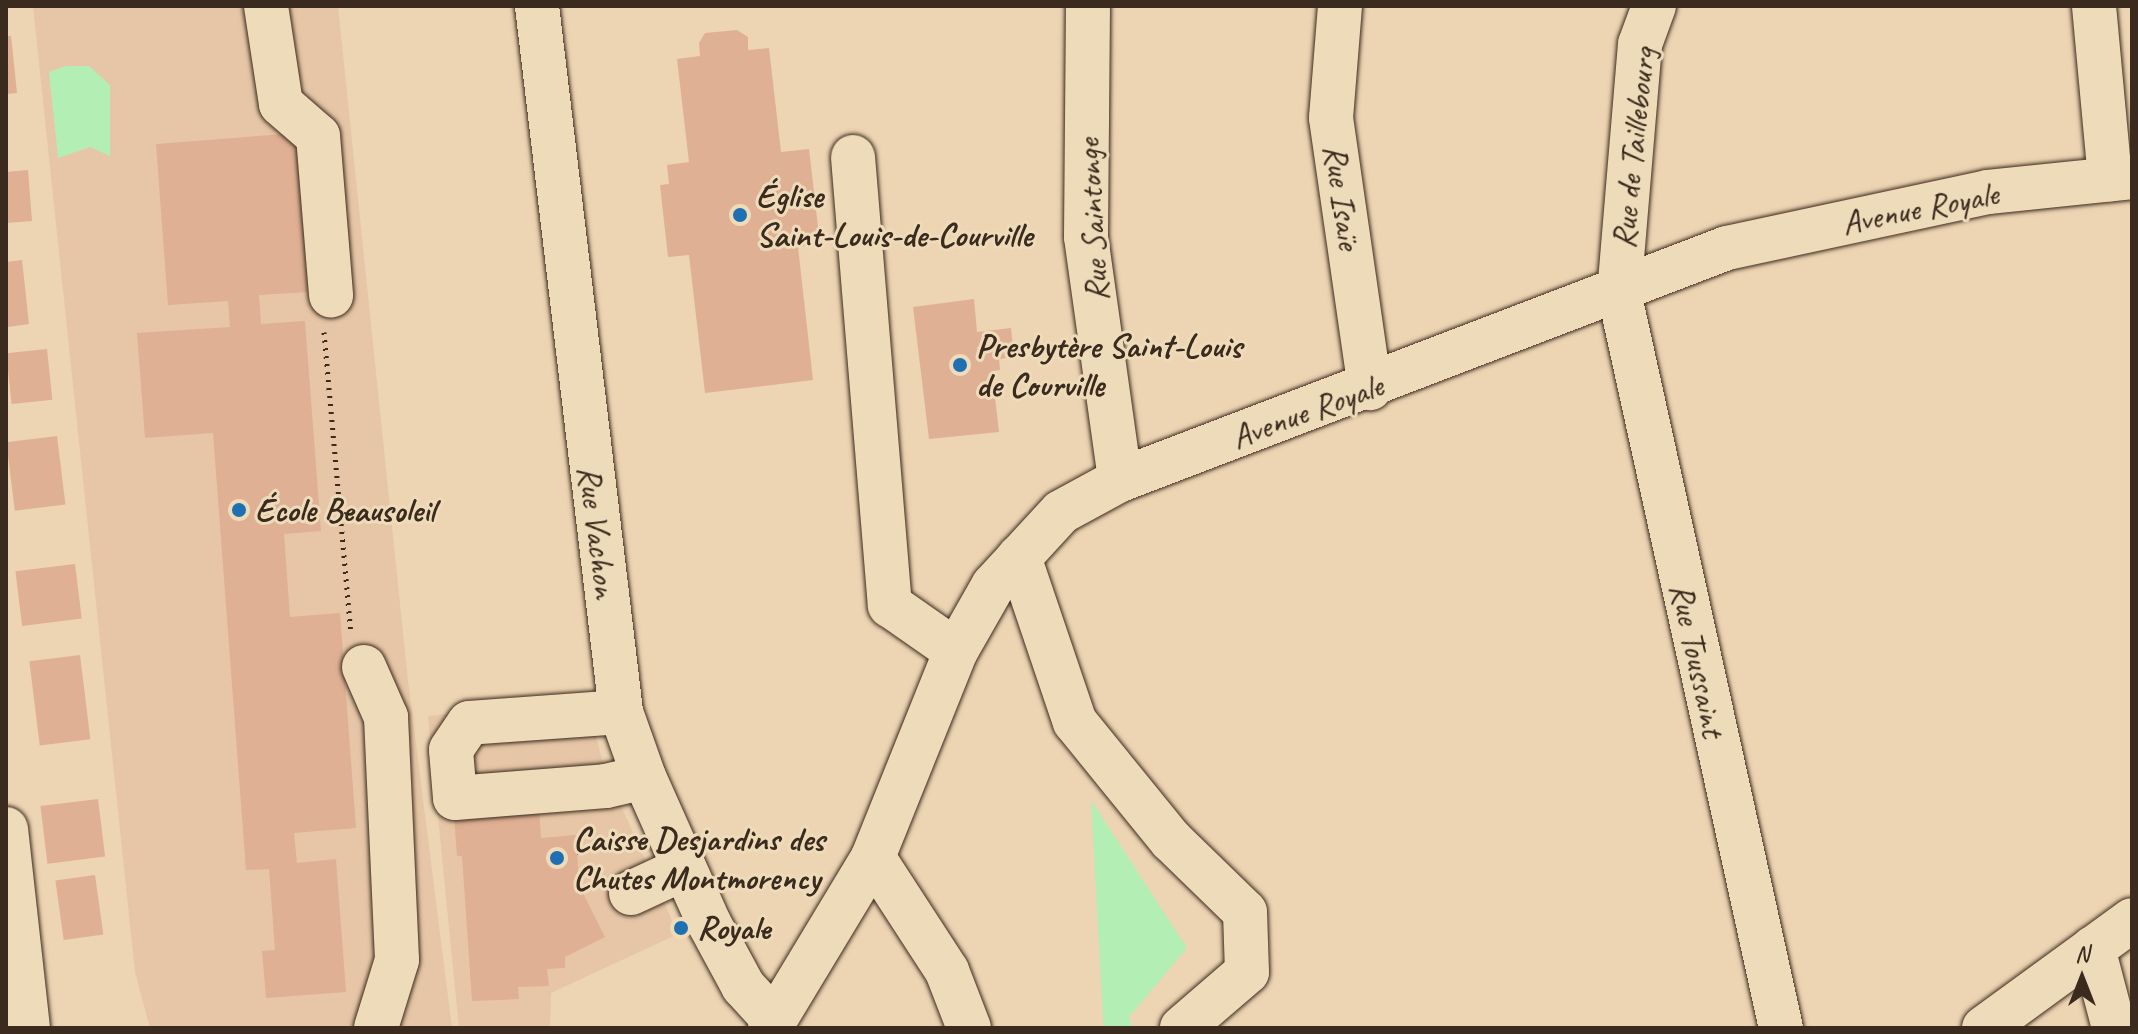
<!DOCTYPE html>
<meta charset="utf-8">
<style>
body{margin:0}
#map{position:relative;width:2138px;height:1034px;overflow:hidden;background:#edd4b3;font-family:Caveat,sans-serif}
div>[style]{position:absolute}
.built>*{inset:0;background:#e6c6a6}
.green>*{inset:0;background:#b3eeb4}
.building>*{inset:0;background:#dfb093;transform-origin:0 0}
.path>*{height:5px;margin-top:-2.5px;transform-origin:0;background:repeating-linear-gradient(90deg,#3b2a1e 0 2px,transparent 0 8px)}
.roads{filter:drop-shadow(0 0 2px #3b2a1e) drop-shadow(0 0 2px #3b2a1e)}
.minor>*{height:44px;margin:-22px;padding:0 22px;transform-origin:22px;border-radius:22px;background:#eedbb9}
.major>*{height:44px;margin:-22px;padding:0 22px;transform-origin:22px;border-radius:22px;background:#eedbb9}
.dots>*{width:22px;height:22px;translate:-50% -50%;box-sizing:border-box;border:4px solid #eedbb9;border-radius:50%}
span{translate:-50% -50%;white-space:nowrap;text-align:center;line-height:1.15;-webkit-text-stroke:6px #eedbb9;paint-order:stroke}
.street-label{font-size:34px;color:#3b2a1e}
.poi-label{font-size:34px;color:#3b2a1e;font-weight:700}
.left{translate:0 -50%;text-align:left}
.frame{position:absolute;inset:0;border:8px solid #3b2a1e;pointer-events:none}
.north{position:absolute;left:2042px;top:938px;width:80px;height:80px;-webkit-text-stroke:6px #eedbb9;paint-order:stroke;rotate:0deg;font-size:22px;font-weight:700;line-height:32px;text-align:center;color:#3b2a1e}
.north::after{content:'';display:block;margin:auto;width:28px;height:36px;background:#3b2a1e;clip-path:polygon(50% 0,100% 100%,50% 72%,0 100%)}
</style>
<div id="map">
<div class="built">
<div style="clip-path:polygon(33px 6px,338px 6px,408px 681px,452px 1028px,150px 1028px,135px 972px)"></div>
<div style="clip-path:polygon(587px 702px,604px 767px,678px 934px,551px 993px,550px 1028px,459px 1028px,428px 716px)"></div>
</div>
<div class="green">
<div style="clip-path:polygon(66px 66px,89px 66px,110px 85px,110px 156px,90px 147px,58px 158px,49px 72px)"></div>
<div style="clip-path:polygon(1091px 800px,1187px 948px,1129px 1017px,1133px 1028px,1105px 1028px,1103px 1020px)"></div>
</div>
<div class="building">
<div style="clip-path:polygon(737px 30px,748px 37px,748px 50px,769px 48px,781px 152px,809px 149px,820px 244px,798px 247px,813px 380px,705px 393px,689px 255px,668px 257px,660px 185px,669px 184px,667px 165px,689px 162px,677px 59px,700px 56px,699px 43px,705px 33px)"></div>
<div style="clip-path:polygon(6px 36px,11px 36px,17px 93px,6px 94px)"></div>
<div style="clip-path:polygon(296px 133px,308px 292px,259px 295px,261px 324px,305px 321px,321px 531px,284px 534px,290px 617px,340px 613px,356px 828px,294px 833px,297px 863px,336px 859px,346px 992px,266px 998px,262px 951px,275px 950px,269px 869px,246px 870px,213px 433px,145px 438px,137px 333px,230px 327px,228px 301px,168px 305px,156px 144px)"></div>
<div style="clip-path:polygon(28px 170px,32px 221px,6px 223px,6px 172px)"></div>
<div style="clip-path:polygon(22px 260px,29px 324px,8px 327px,6px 262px)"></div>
<div style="clip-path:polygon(974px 299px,977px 332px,1011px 328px,1014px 357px,999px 359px,1000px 370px,992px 371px,999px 432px,929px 439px,913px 307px)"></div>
<div style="left:47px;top:349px;width:51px;height:41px;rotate:84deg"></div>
<div style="left:57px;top:436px;width:69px;height:51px;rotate:83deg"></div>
<div style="left:75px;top:564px;width:55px;height:60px;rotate:83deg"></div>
<div style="left:80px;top:655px;width:85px;height:51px;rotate:83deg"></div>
<div style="left:98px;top:799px;width:58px;height:58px;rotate:83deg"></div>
<div style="clip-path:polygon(539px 809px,541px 838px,576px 835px,579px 885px,605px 937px,565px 957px,565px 968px,547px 969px,549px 986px,518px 987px,519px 999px,472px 1001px,462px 856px,457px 856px,454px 814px)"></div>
<div style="left:95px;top:875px;width:60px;height:40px;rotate:82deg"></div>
</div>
<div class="path">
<div style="left:324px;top:332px;width:301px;rotate:84.9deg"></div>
<div style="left:577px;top:852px;width:54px;rotate:-10.7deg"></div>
</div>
<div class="roads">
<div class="minor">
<div style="left:266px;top:6px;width:99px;rotate:81.3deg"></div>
<div style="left:281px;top:104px;width:49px;rotate:40.9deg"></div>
<div style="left:318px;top:136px;width:160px;rotate:85.3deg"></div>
<div style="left:537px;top:6px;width:711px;rotate:83.21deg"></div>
<div style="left:621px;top:712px;width:69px;rotate:70.5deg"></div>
<div style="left:644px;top:777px;width:160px;rotate:66deg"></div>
<div style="left:709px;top:923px;width:72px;rotate:61.6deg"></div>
<div style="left:743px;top:986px;width:47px;rotate:47.6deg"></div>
<div style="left:1088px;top:6px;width:231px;rotate:90.5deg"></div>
<div style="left:1086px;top:237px;width:245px;rotate:82deg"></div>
<div style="left:1340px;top:6px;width:112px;rotate:94.6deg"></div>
<div style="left:1331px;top:118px;width:273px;rotate:81.8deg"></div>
<div style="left:1654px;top:6px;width:40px;rotate:110.2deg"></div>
<div style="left:1640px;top:44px;width:249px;rotate:94.8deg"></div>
<div style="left:1619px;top:292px;width:754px;rotate:77.59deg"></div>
<div style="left:2094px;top:6px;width:174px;rotate:84.7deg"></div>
<div style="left:853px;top:157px;width:450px;rotate:85.3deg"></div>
<div style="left:890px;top:605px;width:80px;rotate:34.9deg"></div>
<div style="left:1019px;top:557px;width:174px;rotate:71.3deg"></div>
<div style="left:1075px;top:722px;width:152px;rotate:50.9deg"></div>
<div style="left:1171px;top:840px;width:103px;rotate:44.2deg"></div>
<div style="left:1245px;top:912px;width:60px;rotate:88.1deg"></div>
<div style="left:1247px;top:972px;width:86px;rotate:139.3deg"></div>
<div style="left:364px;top:667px;width:55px;rotate:66.3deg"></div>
<div style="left:386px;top:717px;width:243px;rotate:87.4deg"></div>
<div style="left:397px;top:960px;width:71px;rotate:107.2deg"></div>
<div style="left:621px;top:712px;width:152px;rotate:175.9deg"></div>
<div style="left:469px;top:723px;width:32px;rotate:124deg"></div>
<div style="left:451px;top:750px;width:48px;rotate:85.2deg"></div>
<div style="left:455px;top:798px;width:151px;rotate:-4.5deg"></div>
<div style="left:606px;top:786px;width:39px;rotate:-13deg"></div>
<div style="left:6px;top:829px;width:200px;rotate:83.7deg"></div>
<div style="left:873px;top:857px;width:136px;rotate:57deg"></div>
<div style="left:947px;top:971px;width:61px;rotate:68.9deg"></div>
<div style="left:631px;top:893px;width:57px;rotate:-24.8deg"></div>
<div style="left:2093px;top:948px;width:83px;rotate:75.3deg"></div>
<div style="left:1984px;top:1028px;width:183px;rotate:-36.1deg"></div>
</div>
<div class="major">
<div style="left:770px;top:1028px;width:200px;rotate:-58.9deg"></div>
<div style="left:873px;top:857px;width:222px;rotate:-68.1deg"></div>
<div style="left:956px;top:651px;width:75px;rotate:-60.4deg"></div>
<div style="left:993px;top:586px;width:100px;rotate:-47.4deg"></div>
<div style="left:1061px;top:512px;width:67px;rotate:-28.5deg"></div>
<div style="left:1120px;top:480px;width:650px;rotate:-20.92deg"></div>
<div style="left:1727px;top:248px;width:267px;rotate:-12.1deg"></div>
<div style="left:1988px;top:192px;width:145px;rotate:-5.9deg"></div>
</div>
</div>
<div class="dots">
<div style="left:740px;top:215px;background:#1f6fb2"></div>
<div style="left:960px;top:365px;background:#1f6fb2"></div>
<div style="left:239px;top:510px;background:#1f6fb2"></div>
<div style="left:557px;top:858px;background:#1f6fb2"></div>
<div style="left:681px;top:928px;background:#1f6fb2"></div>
</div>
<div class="street-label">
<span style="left:1633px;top:148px;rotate:-84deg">Rue de Taillebourg</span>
<span style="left:1343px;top:197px;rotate:82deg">Rue Isaïe</span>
<span style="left:1920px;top:208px;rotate:-11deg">Avenue Royale</span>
<span style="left:1092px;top:220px;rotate:-93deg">Rue Saintonge</span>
<span style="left:1307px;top:411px;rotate:-20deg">Avenue Royale</span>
<span style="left:598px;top:532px;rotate:83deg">Rue Vachon</span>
<span style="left:1698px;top:660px;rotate:78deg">Rue Toussaint</span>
</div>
<div class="poi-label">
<span class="left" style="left:756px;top:215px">Église<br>Saint-Louis-de-Courville</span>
<span class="left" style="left:976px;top:365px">Presbytère Saint-Louis<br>de Courville</span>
<span class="left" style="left:255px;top:510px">École Beausoleil</span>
<span class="left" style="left:573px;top:858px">Caisse Desjardins des<br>Chutes Montmorency</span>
<span class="left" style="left:697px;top:928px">Royale</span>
</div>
<div class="frame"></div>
<div class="north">N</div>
</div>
